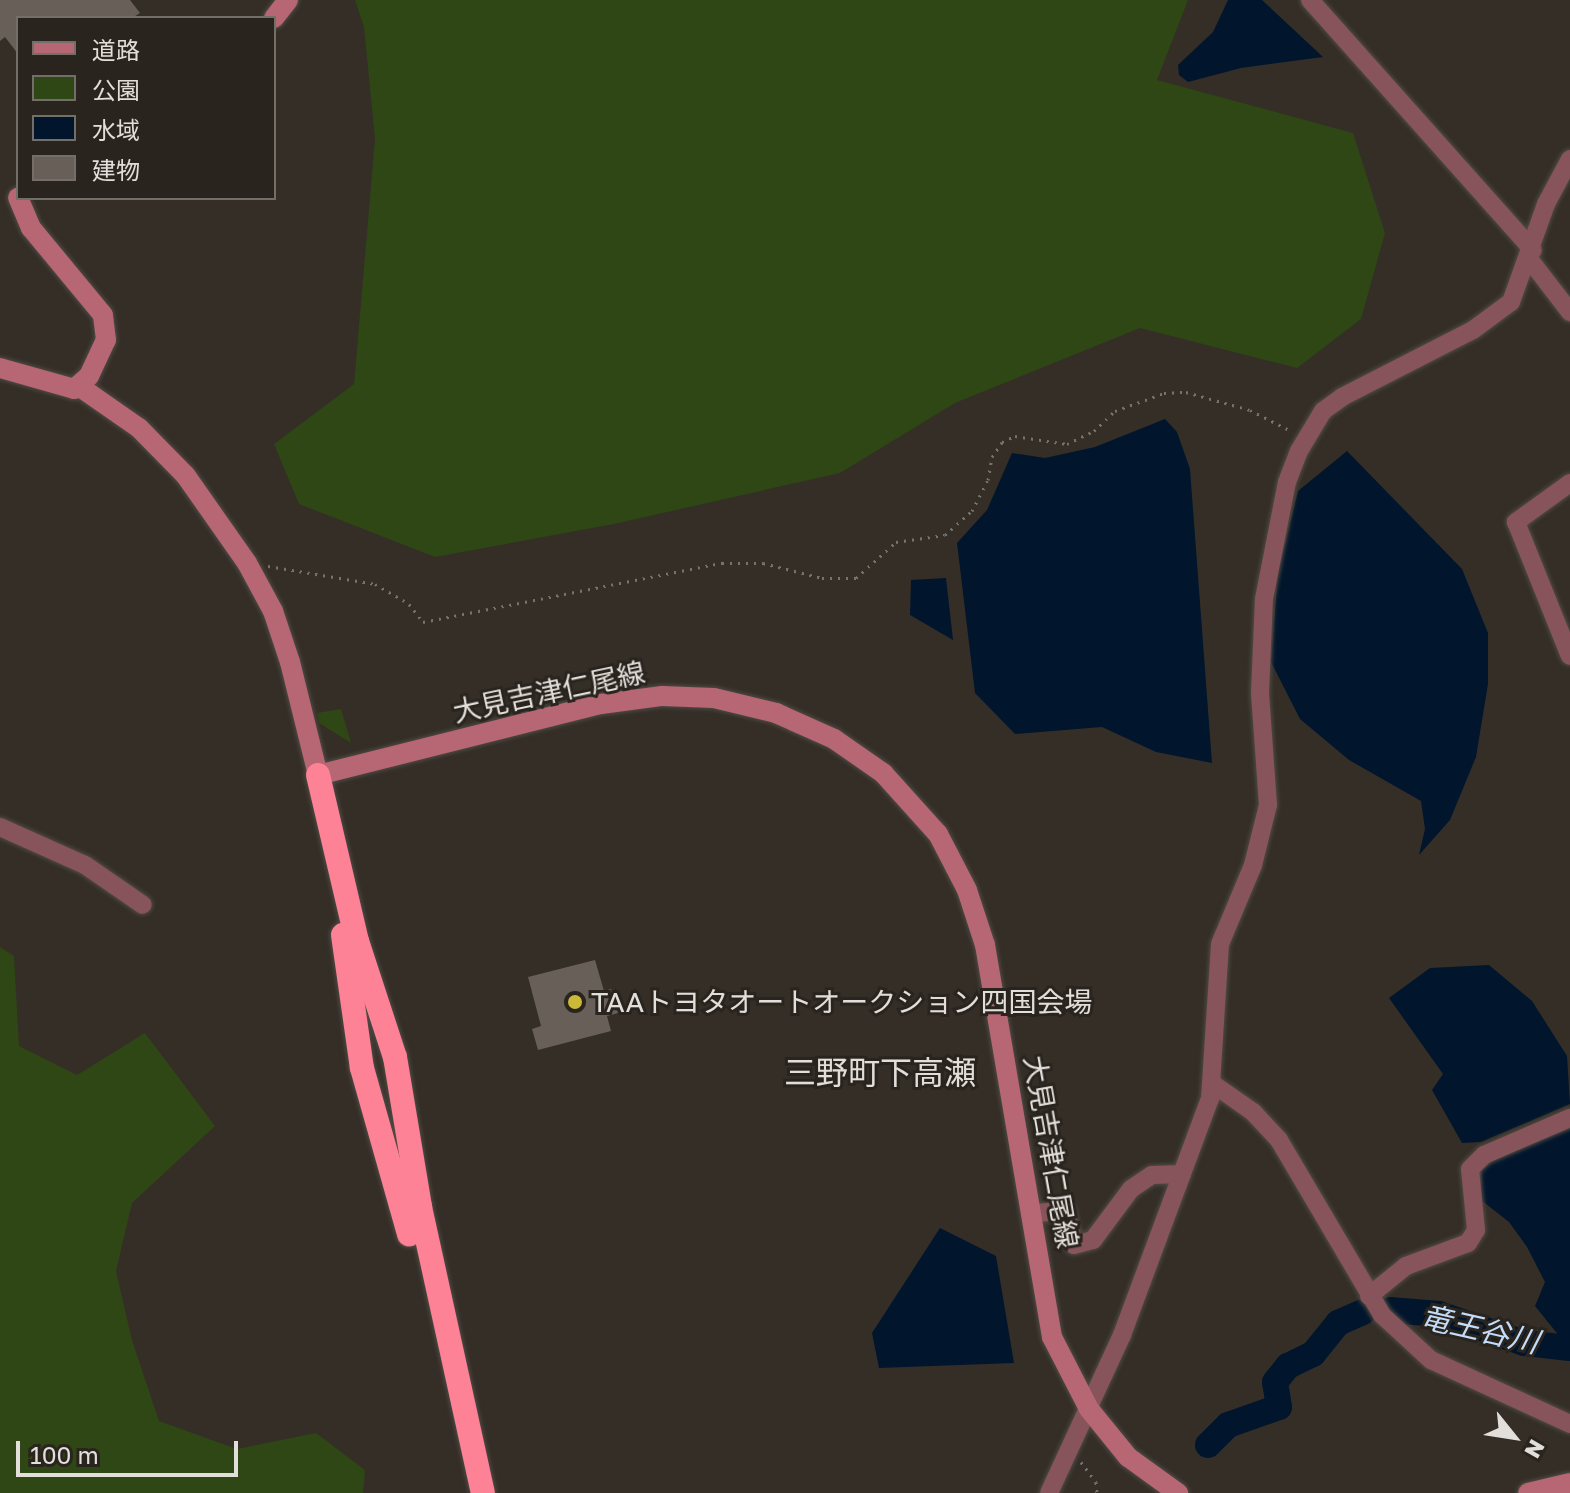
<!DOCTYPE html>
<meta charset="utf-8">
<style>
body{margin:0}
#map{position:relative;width:1570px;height:1493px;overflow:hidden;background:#342e27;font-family:"Golos Text","Noto Sans JP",sans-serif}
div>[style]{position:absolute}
.green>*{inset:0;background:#2f4615}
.water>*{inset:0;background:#01162d}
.river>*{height:26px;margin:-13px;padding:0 13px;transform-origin:13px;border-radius:13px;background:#01162d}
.building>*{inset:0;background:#675f58}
.path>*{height:3px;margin-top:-1.5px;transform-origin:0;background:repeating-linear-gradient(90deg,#77726c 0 2px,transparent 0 8px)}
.roads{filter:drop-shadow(0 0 2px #504a44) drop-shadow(0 0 2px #504a44)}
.street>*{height:18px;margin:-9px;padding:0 9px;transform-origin:9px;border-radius:9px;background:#87545b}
.secondary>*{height:20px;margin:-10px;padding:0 10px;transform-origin:10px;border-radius:10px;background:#b76773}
.highway>*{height:24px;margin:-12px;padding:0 12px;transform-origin:12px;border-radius:12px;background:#fe8296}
.dots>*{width:22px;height:22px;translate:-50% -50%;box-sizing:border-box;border:4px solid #2a241e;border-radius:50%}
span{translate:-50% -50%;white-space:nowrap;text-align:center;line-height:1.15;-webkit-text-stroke:6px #2a241e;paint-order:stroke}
.street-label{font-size:28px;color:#e2deda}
.poi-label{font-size:28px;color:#e2deda}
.left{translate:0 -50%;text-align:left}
.water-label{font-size:30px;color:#c3dcf9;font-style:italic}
.quarter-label{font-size:32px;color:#e2deda}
.legend{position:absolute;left:16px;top:16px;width:260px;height:184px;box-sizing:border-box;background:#2a241e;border:2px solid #746e69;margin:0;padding:10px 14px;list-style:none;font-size:24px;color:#e2deda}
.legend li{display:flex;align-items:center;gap:16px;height:40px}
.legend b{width:40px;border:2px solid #746e69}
.north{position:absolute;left:1474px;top:1397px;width:80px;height:80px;-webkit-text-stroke:6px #2a241e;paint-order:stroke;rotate:120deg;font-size:22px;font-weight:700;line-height:32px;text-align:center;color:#e2deda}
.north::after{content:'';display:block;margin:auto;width:28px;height:36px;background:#e2deda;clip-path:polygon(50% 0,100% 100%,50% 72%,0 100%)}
.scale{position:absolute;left:16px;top:1441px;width:222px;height:36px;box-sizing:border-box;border:4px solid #e2deda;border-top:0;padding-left:10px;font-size:24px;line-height:28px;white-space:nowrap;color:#e2deda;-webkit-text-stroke:6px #2a241e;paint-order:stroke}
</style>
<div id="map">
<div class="green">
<div style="clip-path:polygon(355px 0,1188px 0,1157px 80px,1353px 133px,1385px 233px,1361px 319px,1297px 368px,1140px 328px,955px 403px,840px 473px,614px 524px,435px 557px,299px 504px,274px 444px,354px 384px,375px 139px,364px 27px)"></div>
<div style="clip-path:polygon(341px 709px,343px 716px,351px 743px,319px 723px,317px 713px)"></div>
<div style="clip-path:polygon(0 947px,14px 956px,19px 1046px,77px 1075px,145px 1033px,215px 1126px,132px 1203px,116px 1271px,132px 1340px,159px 1421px,237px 1449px,316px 1433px,365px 1470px,363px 1493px,0 1493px)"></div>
</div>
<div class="water">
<div style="clip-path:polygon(1228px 0,1262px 0,1323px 57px,1241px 68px,1188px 82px,1179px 75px,1178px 65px,1213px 32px)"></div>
<div style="clip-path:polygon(1165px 419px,1177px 432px,1190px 469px,1212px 763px,1156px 752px,1102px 727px,1015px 734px,975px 693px,957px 543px,987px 510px,1012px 453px,1045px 458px,1095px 447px)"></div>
<div style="clip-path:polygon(1347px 451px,1462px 569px,1488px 633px,1488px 684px,1476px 757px,1450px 820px,1419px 855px,1425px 829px,1421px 801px,1349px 760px,1300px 719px,1271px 662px,1278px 573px,1298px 491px)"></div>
<div style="clip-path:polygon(946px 578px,953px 640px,910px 615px,911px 580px)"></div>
<div style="clip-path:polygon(1489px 965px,1532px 1001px,1567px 1056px,1570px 1104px,1481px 1142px,1462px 1143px,1432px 1090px,1443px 1074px,1389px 998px,1430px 968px)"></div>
<div style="clip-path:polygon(1570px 1129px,1570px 1335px,1560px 1337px,1535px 1306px,1545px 1282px,1527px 1247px,1509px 1222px,1481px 1200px,1482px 1170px,1500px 1156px)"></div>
<div style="clip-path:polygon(940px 1228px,996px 1256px,1014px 1363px,879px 1368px,872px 1333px)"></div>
</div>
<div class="river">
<div style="left:1390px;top:1310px;width:49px;rotate:4.7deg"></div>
<div style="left:1439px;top:1314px;width:90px;rotate:18.8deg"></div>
<div style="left:1524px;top:1343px;width:46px;rotate:6.2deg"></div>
<div style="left:1208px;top:1445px;width:28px;rotate:-45deg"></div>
<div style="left:1228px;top:1425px;width:54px;rotate:-19.4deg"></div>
<div style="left:1279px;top:1407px;width:25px;rotate:-99deg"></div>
<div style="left:1275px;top:1382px;width:21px;rotate:-51deg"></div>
<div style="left:1288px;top:1366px;width:28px;rotate:-26deg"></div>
<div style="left:1313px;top:1354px;width:40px;rotate:-51deg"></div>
<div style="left:1338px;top:1323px;width:27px;rotate:-24deg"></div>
</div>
<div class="building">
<div style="clip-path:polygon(0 0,130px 0,140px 13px,132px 18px,18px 18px,18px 54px,5px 37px,0 41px)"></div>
<div style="clip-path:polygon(595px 960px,604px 991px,611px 989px,618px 1013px,607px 1016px,611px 1031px,538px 1050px,532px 1029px,541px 1026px,528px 977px)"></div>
</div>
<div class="path">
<div style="left:268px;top:566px;width:109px;rotate:9.5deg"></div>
<div style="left:375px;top:584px;width:39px;rotate:30deg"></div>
<div style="left:409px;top:604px;width:23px;rotate:52deg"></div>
<div style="left:423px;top:622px;width:305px;rotate:-11.2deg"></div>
<div style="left:722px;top:563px;width:41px"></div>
<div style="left:763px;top:563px;width:61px;rotate:14.3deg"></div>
<div style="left:822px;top:578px;width:34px"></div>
<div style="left:856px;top:578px;width:54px;rotate:-42deg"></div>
<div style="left:896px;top:542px;width:49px;rotate:-8.1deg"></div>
<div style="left:945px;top:535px;width:36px;rotate:-42deg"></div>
<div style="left:972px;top:511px;width:35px;rotate:-63deg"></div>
<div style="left:988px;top:480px;width:23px;rotate:-80deg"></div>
<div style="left:992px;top:457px;width:18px;rotate:-56deg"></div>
<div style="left:1002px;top:442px;width:14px;rotate:-25deg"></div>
<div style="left:1015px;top:436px;width:53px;rotate:8.7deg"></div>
<div style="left:1067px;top:444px;width:30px;rotate:-26deg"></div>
<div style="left:1094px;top:431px;width:29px;rotate:-44deg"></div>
<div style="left:1115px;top:411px;width:52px;rotate:-20.2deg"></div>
<div style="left:1164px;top:393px;width:22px;rotate:-3deg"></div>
<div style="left:1186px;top:392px;width:66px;rotate:15.7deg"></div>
<div style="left:1250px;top:410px;width:46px;rotate:27.1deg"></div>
<div style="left:1081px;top:1462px;width:25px;rotate:53deg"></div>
<div style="left:1096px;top:1482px;width:11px;rotate:85deg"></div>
</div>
<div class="roads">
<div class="street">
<div style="left:1310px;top:0;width:335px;rotate:48.3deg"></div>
<div style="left:1530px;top:260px;width:66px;rotate:52.4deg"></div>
<div style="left:1570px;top:483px;width:67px;rotate:144.2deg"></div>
<div style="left:1516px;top:522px;width:144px;rotate:68.1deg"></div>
<div style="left:0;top:827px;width:93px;rotate:24.1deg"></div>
<div style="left:85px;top:865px;width:70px;rotate:34.6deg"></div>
<div style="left:1213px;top:1084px;width:49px;rotate:35deg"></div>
<div style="left:1253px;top:1112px;width:38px;rotate:47deg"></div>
<div style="left:1279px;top:1140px;width:203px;rotate:59.5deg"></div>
<div style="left:1382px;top:1315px;width:67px;rotate:42.6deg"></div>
<div style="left:1431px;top:1360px;width:153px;rotate:24.7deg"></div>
<div style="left:1034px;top:1213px;width:32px;rotate:-4deg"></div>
<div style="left:1066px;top:1211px;width:35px;rotate:77deg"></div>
<div style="left:1074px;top:1245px;width:20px;rotate:-15deg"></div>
<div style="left:1093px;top:1240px;width:64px;rotate:-53.3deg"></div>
<div style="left:1131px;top:1189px;width:25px;rotate:-34deg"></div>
<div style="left:1152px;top:1175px;width:30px;rotate:-2deg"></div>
<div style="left:1369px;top:1296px;width:48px;rotate:-39deg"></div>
<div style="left:1406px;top:1266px;width:66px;rotate:-20.4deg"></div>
<div style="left:1468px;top:1243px;width:15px;rotate:-58deg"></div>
<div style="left:1476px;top:1230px;width:61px;rotate:-95.6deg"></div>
<div style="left:1470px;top:1169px;width:20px;rotate:-45deg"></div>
<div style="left:1484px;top:1155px;width:94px;rotate:-23.3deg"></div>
<div style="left:1049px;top:1493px;width:174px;rotate:-65.2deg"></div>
<div style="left:1122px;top:1335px;width:252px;rotate:-69.6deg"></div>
<div style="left:1210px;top:1099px;width:155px;rotate:-86.3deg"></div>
<div style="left:1220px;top:944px;width:86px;rotate:-67.3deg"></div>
<div style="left:1253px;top:865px;width:62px;rotate:-76deg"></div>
<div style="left:1268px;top:805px;width:112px;rotate:-94.1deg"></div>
<div style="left:1260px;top:693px;width:94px;rotate:-87.6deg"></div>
<div style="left:1264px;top:599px;width:119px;rotate:-78.9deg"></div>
<div style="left:1287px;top:482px;width:33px;rotate:-69deg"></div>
<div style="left:1299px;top:451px;width:47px;rotate:-59deg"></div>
<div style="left:1323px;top:411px;width:24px;rotate:-36deg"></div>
<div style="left:1342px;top:397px;width:147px;rotate:-27.1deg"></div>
<div style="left:1473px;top:330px;width:47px;rotate:-36.4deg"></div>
<div style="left:1511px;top:302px;width:104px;rotate:-70.3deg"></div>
<div style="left:1546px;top:204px;width:51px;rotate:-61.9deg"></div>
</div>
<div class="secondary">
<div style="left:274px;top:18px;width:23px;rotate:-52deg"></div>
<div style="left:0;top:368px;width:77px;rotate:15.8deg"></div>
<div style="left:74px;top:389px;width:20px;rotate:-41deg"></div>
<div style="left:89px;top:376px;width:40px;rotate:-65deg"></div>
<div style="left:106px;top:340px;width:25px;rotate:-97deg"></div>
<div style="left:103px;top:315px;width:113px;rotate:-129.6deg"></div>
<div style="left:31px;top:228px;width:33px;rotate:-113deg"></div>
<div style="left:80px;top:387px;width:72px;rotate:34.8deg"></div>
<div style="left:139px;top:428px;width:67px;rotate:45.6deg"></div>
<div style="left:186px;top:476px;width:106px;rotate:55deg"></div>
<div style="left:247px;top:563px;width:55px;rotate:61.6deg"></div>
<div style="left:273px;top:611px;width:54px;rotate:71.6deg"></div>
<div style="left:290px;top:662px;width:116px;rotate:76.1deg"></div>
<div style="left:318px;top:775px;width:292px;rotate:-14.1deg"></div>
<div style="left:601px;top:704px;width:62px;rotate:-7.5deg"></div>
<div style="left:662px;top:696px;width:52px;rotate:2.2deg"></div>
<div style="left:714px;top:698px;width:64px;rotate:13.6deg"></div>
<div style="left:776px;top:713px;width:64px;rotate:24.1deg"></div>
<div style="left:834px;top:739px;width:60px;rotate:34.8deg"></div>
<div style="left:883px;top:773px;width:82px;rotate:48deg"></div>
<div style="left:938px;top:834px;width:63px;rotate:62.6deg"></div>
<div style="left:967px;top:890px;width:58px;rotate:71.9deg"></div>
<div style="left:985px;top:945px;width:398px;rotate:80.3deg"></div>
<div style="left:1052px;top:1337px;width:81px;rotate:62.8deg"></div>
<div style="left:1089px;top:1409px;width:62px;rotate:50.9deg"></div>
<div style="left:1128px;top:1457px;width:62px;rotate:35.8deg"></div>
<div style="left:1528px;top:1493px;width:43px;rotate:-13.4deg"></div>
</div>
<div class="highway">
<div style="left:318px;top:775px;width:171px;rotate:76.8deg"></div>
<div style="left:357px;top:941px;width:122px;rotate:71.9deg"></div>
<div style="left:395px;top:1057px;width:152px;rotate:80.5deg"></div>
<div style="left:420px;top:1207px;width:293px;rotate:77.6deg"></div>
<div style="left:343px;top:935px;width:134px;rotate:81.9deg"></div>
<div style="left:362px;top:1068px;width:173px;rotate:74.2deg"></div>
</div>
</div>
<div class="dots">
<div style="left:575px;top:1002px;background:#ccb938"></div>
</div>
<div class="street-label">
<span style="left:549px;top:692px;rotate:-12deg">大見吉津仁尾線</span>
<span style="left:1051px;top:1152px;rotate:80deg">大見吉津仁尾線</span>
</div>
<div class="poi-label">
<span class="left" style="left:591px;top:1002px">TAAトヨタオートオークション四国会場</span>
</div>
<div class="water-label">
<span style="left:1480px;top:1329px;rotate:13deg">竜王谷川</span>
</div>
<div class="quarter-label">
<span style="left:880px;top:1072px">三野町下高瀬</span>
</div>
<ul class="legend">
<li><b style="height:10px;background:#b76773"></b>道路</li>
<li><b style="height:22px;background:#2f4615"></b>公園</li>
<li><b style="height:22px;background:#01162d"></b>水域</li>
<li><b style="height:22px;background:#675f58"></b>建物</li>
</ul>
<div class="north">N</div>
<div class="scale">100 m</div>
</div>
